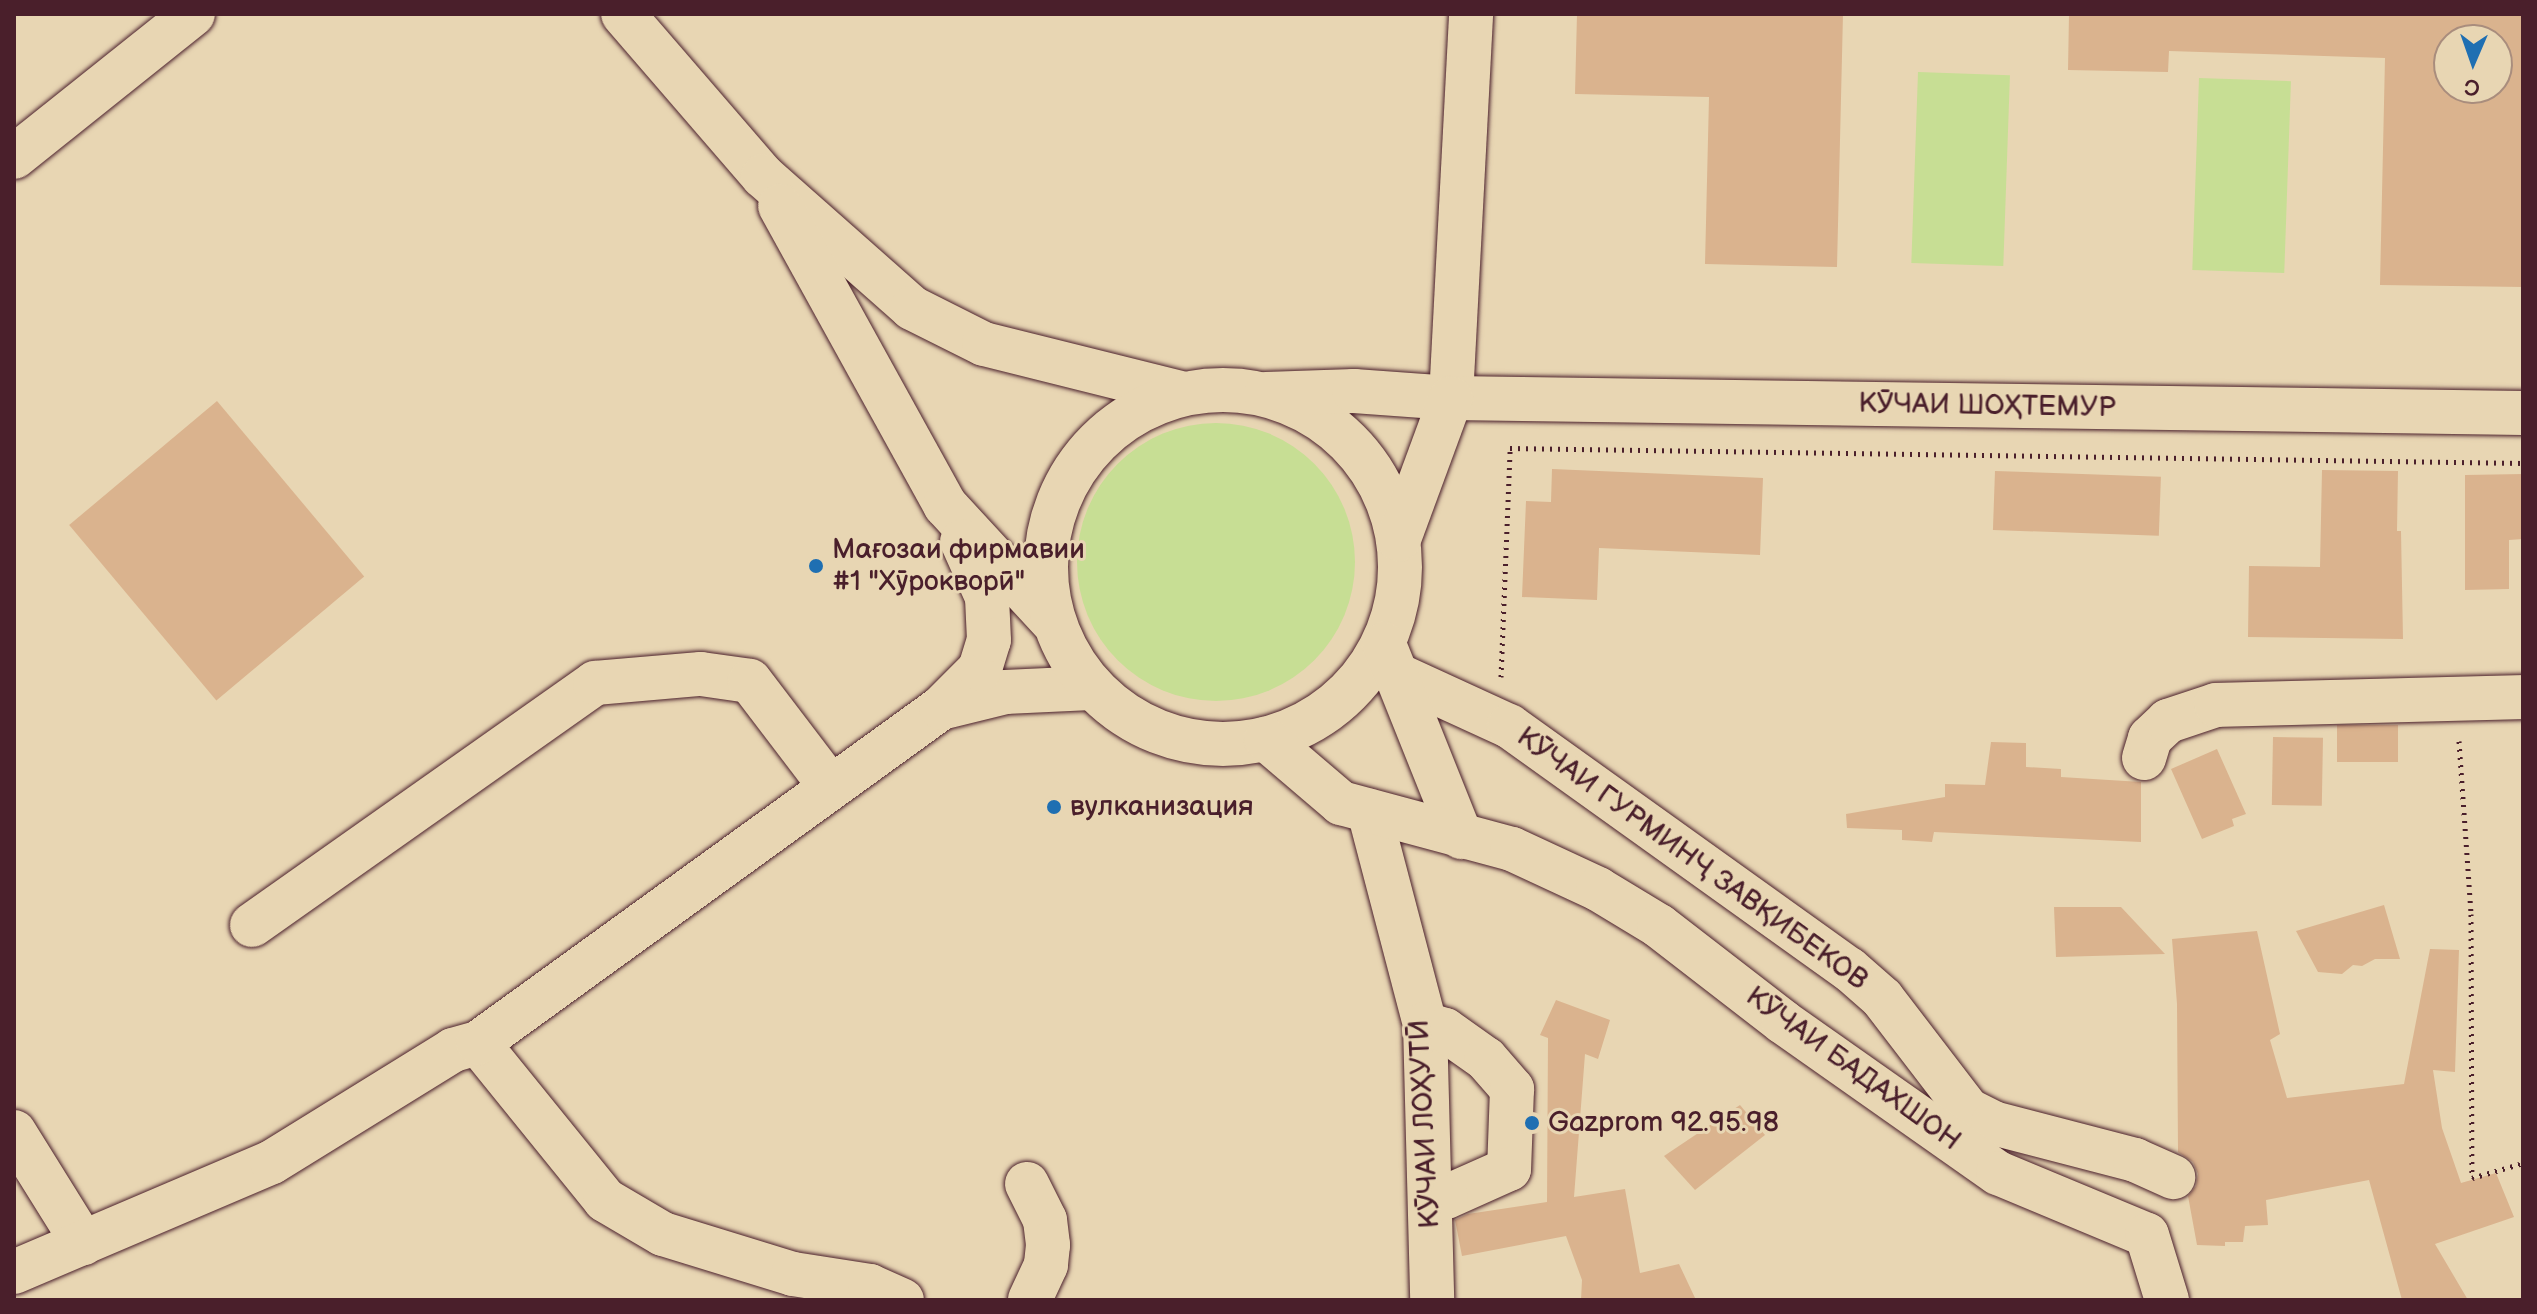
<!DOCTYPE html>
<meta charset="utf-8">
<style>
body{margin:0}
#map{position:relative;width:2537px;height:1314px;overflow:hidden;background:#e8d6b3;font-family:"Balsamiq Sans",sans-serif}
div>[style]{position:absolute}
.green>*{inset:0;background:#c7de94;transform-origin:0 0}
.round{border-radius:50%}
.building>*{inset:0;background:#dab38e;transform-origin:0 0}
.path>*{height:5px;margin-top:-2.5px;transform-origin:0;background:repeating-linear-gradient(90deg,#4a1f2b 0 2px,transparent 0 8px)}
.roads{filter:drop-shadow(0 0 2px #4a1f2b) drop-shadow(0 0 2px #4a1f2b)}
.minor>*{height:44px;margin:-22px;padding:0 22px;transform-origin:22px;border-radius:22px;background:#e8d6b3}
.major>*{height:44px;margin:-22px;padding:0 22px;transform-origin:22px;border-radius:22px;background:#e8d6b3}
.major>.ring{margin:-22px;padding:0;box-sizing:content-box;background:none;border:44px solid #e8d6b3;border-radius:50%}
.dots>*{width:22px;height:22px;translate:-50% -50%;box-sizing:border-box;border:4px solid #e8d6b3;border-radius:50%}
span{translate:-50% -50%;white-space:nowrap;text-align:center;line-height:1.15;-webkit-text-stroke:6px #e8d6b3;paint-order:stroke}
.street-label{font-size:28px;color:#4a1f2b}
.poi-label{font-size:28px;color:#4a1f2b}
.left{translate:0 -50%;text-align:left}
.frame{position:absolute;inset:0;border:16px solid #4a1f2b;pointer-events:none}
.north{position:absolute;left:2433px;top:24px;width:80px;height:80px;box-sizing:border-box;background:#e8d6b3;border:2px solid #a98d7d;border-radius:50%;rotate:182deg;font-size:22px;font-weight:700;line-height:32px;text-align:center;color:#4a1f2b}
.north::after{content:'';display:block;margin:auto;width:28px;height:36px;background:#1f6fb2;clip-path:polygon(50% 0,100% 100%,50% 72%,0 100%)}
</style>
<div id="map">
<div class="green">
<div style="left:1918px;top:72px;width:92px;height:191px;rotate:2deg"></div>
<div style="left:2199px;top:78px;width:92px;height:192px;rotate:2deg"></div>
<div class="round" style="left:1077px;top:423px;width:278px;height:278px"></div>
</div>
<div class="building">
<div style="clip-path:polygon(1577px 14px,1843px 14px,1837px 267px,1705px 264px,1709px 97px,1575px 94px)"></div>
<div style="clip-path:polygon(evenodd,2069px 14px,2523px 14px,2523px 287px,2380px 285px,2385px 58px,2169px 51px,2168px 72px,2068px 70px,2069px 14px,2449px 40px,2497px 40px,2497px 88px,2449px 88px,2449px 40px)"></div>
<div style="left:217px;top:401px;width:229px;height:193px;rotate:50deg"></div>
<div style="clip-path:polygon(1552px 469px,1763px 478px,1760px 555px,1599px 548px,1597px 600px,1522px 597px,1526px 501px,1551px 502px)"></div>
<div style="clip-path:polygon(2322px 470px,2398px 471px,2397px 531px,2401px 531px,2403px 639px,2248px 637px,2249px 566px,2320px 567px)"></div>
<div style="left:1995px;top:471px;width:166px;height:59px;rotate:2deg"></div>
<div style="clip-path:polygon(2523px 474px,2523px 539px,2509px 540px,2509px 589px,2465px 590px,2465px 475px)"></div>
<div style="left:2398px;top:725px;width:37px;height:61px;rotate:90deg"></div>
<div style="left:2273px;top:737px;width:50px;height:68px;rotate:1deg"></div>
<div style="clip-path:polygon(1991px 742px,2026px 743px,2026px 767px,2061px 769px,2061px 777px,2141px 782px,2141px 842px,1934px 832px,1932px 842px,1902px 840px,1902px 830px,1847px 828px,1846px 814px,1945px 797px,1945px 784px,1985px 785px)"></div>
<div style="clip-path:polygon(2217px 749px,2246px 814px,2232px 819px,2234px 826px,2202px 839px,2171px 769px)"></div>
<div style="clip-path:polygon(2384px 905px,2400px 959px,2375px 959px,2362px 966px,2353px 965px,2342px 974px,2318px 972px,2296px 931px)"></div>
<div style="clip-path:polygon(2054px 907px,2121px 907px,2165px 954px,2056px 957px)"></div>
<div style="clip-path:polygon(2257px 931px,2280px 1034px,2270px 1040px,2287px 1098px,2404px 1084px,2430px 949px,2459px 950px,2455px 1072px,2433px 1070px,2442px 1128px,2461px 1183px,2496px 1173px,2514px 1217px,2435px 1244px,2468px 1300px,2402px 1300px,2369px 1180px,2266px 1200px,2268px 1225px,2245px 1226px,2243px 1242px,2225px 1242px,2225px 1246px,2197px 1245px,2188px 1196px,2196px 1186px,2198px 1174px,2193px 1162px,2178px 1152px,2177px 1004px,2172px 939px)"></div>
<div style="clip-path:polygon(1556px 1000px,1610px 1020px,1598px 1059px,1585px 1054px,1574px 1197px,1625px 1189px,1640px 1273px,1679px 1264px,1696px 1300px,1581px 1300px,1582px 1280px,1566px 1236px,1462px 1256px,1455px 1220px,1468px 1214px,1547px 1202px,1548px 1038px,1540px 1035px)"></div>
<div style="clip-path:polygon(1740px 1105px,1765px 1135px,1695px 1190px,1664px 1156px)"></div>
</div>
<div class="path">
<div style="left:1501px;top:677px;width:229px;rotate:-87.7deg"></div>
<div style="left:1510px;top:448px;width:1013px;rotate:0.85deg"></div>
<div style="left:2459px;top:741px;width:173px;rotate:86deg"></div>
<div style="left:2471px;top:914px;width:264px;rotate:89.8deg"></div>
<div style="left:2472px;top:1178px;width:53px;rotate:-16.4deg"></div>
</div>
<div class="roads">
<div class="minor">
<div style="left:14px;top:157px;width:229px;rotate:-38.6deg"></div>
<div style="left:1451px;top:398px;width:385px;rotate:-87deg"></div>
<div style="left:1393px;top:673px;width:128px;rotate:24.6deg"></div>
<div style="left:1509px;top:726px;width:418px;rotate:35.6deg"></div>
<div style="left:1849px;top:969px;width:44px;rotate:41.3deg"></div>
<div style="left:1882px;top:998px;width:141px;rotate:52.5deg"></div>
<div style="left:1968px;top:1110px;width:28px;rotate:27deg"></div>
<div style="left:1993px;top:1123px;width:147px;rotate:14.6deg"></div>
<div style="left:2135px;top:1160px;width:42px;rotate:24.1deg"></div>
<div style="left:2144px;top:758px;width:21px;rotate:-73deg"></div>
<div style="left:2150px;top:738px;width:25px;rotate:-43deg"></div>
<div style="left:2168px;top:721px;width:51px;rotate:-18.4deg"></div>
<div style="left:2216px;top:705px;width:307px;rotate:-1.5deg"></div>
<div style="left:1369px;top:811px;width:220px;rotate:75.3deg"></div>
<div style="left:1425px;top:1024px;width:276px;rotate:88.5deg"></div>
<div style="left:252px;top:925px;width:420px;rotate:-35.2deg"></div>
<div style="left:595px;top:683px;width:106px;rotate:-4.9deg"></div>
<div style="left:701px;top:674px;width:49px;rotate:8.1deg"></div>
<div style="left:750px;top:681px;width:132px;rotate:52.7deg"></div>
<div style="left:1425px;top:1024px;width:21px;rotate:17deg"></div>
<div style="left:1445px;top:1030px;width:50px;rotate:35.3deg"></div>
<div style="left:1486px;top:1059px;width:40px;rotate:49deg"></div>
<div style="left:1512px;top:1089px;width:80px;rotate:92.1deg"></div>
<div style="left:1509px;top:1169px;width:69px;rotate:156deg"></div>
<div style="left:1446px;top:1197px;width:16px;rotate:169deg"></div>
<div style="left:478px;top:1043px;width:202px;rotate:51deg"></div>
<div style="left:605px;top:1200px;width:67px;rotate:30.4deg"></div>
<div style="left:663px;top:1234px;width:136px;rotate:17.1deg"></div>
<div style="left:793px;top:1274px;width:78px;rotate:8.9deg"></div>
<div style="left:870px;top:1286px;width:35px;rotate:24deg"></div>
<div style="left:14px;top:1132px;width:131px;rotate:58.1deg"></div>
<div style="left:1027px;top:1184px;width:40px;rotate:63.4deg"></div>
<div style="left:1045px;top:1220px;width:25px;rotate:83deg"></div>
<div style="left:1048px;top:1245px;width:20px;rotate:96deg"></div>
<div style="left:1046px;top:1265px;width:38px;rotate:115deg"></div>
<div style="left:14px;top:1272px;width:280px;rotate:-23.1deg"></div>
<div style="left:272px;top:1162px;width:213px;rotate:-31.7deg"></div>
<div style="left:453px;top:1050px;width:26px;rotate:-16deg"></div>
<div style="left:478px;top:1043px;width:571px;rotate:-35.89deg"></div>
<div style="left:941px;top:708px;width:66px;rotate:-14deg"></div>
<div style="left:1005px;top:692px;width:86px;rotate:-2.7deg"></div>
</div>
<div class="major">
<div style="left:623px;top:14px;width:214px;rotate:49.2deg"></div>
<div style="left:763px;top:176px;width:199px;rotate:41.5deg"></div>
<div style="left:912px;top:308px;width:80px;rotate:26.6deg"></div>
<div style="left:984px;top:344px;width:203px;rotate:14deg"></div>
<div style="left:780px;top:206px;width:342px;rotate:61.1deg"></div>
<div style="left:945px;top:505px;width:158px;rotate:47.3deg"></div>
<div class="ring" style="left:1046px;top:390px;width:310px;height:310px"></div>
<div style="left:1266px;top:394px;width:88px;rotate:-2deg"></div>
<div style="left:1354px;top:391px;width:97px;rotate:4.1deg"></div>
<div style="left:1451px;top:398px;width:1072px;rotate:0.8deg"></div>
<div style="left:1399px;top:539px;width:150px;rotate:-69.8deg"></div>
<div style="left:1384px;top:644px;width:208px;rotate:68.2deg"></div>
<div style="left:941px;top:708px;width:55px;rotate:-45deg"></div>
<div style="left:980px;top:669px;width:30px;rotate:-73deg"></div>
<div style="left:989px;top:640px;width:43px;rotate:-92.7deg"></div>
<div style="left:987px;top:597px;width:61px;rotate:-114.1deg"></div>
<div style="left:1266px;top:739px;width:99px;rotate:40.5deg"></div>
<div style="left:1341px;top:803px;width:177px;rotate:15.1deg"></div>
<div style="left:1512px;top:849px;width:95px;rotate:24.9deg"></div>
<div style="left:1598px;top:889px;width:71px;rotate:31.2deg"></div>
<div style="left:1659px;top:926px;width:157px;rotate:37.7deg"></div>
<div style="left:1783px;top:1022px;width:263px;rotate:35.1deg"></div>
<div style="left:1998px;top:1173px;width:161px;rotate:22.6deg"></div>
<div style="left:2147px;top:1235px;width:68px;rotate:72.9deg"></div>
</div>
</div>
<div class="dots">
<div style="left:816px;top:566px;background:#1f6fb2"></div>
<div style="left:1054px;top:807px;background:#1f6fb2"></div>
<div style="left:1532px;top:1123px;background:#1f6fb2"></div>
</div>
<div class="street-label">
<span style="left:1987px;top:406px;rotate:1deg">КӮЧАИ ШОҲТЕМУР</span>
<span style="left:1692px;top:859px;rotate:36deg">КӮЧАИ ГУРМИНҶ ЗАВҚИБЕКОВ</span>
<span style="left:1853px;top:1069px;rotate:36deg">КӮЧАИ БАДАХШОН</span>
<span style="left:1425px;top:1124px;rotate:-93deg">КӮЧАИ ЛОҲУТӢ</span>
</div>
<div class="poi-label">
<span class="left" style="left:832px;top:566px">Мағозаи фирмавии<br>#1 "Хӯрокворӣ"</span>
<span class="left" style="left:1070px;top:807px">вулканизация</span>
<span class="left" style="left:1548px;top:1123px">Gazprom 92.95.98</span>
</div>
<div class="frame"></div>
<div class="north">С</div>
</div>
